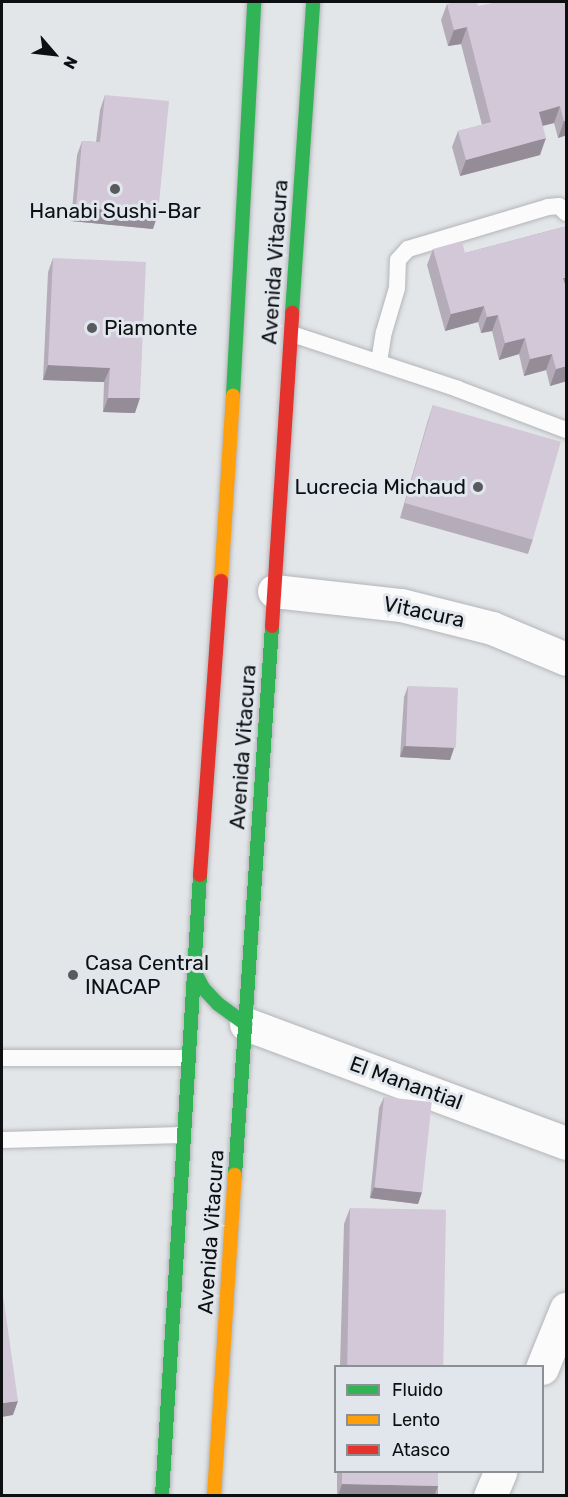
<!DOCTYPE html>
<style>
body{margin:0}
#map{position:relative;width:568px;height:1497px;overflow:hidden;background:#e3e6e9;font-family:Rubik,sans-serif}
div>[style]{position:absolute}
.roads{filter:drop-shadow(0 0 2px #b3b5b8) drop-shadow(0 0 2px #b3b5b8)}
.lane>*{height:16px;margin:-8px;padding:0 8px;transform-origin:8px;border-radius:8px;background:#fbfbfc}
.street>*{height:33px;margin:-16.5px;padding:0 16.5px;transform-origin:16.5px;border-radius:16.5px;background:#fbfbfc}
.fast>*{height:14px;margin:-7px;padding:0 7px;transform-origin:7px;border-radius:7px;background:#30b455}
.slow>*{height:14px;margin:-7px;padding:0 7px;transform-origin:7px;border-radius:7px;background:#ff9f0a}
.jam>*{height:14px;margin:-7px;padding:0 7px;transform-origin:7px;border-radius:7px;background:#e5322d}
.wall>*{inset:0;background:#b5acba;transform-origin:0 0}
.shaded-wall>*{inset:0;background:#948c97}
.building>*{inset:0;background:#d3c8d8;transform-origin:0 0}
.dots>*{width:16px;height:16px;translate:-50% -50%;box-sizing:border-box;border:3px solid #e0e6ec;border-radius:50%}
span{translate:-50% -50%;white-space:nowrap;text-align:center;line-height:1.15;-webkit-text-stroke:6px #e0e6ec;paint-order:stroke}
.poi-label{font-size:21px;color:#0d0f11}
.left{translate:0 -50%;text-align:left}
.right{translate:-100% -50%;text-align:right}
.street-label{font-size:21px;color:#0d0f11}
.frame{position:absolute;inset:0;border:3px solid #0d0f11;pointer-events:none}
.legend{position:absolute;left:334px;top:1365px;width:210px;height:108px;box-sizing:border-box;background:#e0e6ec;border:2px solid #8c9094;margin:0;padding:8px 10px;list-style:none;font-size:18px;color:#0d0f11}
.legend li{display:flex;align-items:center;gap:12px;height:30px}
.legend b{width:30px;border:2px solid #8c9094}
.north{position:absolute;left:24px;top:24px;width:60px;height:60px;-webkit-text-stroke:4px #e0e6ec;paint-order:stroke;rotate:118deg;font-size:16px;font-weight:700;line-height:24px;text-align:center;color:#0d0f11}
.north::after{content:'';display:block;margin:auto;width:21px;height:27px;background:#0d0f11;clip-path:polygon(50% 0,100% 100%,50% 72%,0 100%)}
</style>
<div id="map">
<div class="roads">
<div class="lane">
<div style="left:292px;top:334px;width:175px;rotate:18.3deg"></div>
<div style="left:458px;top:389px;width:116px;rotate:20.8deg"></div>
<div style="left:379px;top:362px;width:30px;rotate:-81deg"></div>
<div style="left:384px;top:332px;width:46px;rotate:-73.5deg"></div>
<div style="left:397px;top:288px;width:28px;rotate:-88deg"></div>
<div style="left:398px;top:260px;width:15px;rotate:-48deg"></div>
<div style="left:408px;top:249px;width:146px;rotate:-16.7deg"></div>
<div style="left:548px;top:207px;width:11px;rotate:-5deg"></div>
<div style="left:559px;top:206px;width:10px;rotate:45deg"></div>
<div style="left:2px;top:1058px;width:186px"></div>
<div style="left:2px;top:1140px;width:181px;rotate:-1.6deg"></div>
</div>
<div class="street">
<div style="left:274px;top:591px;width:128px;rotate:6.3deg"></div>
<div style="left:401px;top:605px;width:94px;rotate:14.2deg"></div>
<div style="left:492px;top:628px;width:80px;rotate:22.7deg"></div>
<div style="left:246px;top:1024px;width:341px;rotate:20.4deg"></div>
<div style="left:542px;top:1368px;width:64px;rotate:-67.9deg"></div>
<div style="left:490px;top:1496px;width:26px;rotate:-67deg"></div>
</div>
<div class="fast">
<div style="left:292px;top:313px;width:312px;rotate:-86.1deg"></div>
<div style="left:233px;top:395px;width:394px;rotate:-86.9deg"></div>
<div style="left:193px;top:969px;width:21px;rotate:62deg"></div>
<div style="left:203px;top:988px;width:22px;rotate:47deg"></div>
<div style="left:218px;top:1004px;width:34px;rotate:36deg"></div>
<div style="left:235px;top:1175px;width:550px;rotate:-86.14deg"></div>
<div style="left:162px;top:1496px;width:622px;rotate:-86.5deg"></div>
</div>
<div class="slow">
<div style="left:221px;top:581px;width:186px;rotate:-86.3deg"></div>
<div style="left:214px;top:1496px;width:322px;rotate:-86.3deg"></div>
</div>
<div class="jam">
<div style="left:272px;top:626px;width:314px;rotate:-86.3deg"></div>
<div style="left:200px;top:875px;width:295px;rotate:-85.9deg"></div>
</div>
</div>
<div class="wall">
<div style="clip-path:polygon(567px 2px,567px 135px,558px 138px,554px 123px,543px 126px,540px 155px,460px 176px,452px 147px,458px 131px,482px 125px,461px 44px,448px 46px,441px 20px,447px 4px,478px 6px)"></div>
<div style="clip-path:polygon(105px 95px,153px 229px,71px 221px,77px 155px,82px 141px,96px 142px,100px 110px)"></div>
<div style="clip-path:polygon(567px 226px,567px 381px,550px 386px,546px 370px,524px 376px,519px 354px,499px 360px,492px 331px,481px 333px,478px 322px,445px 331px,427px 265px,433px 249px,465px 253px)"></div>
<div style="clip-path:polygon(53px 258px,135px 413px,103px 412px,104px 382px,43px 380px,48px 272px)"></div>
<div style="clip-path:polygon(433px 405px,533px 539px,528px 554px,400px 518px,428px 420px)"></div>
<div style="clip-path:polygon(408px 686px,454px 748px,450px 760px,400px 757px,404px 697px)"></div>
<div style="clip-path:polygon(384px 1097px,422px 1192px,418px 1204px,370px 1198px,379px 1108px)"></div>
<div style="clip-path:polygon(350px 1208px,441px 1366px,340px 1366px,344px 1224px)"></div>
<div style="left:337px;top:1472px;width:101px;height:24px"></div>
</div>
<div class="shaded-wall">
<div style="clip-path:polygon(467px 27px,461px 44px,448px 46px,454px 30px)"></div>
<div style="clip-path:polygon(560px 106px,554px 123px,533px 128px,539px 112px)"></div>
<div style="clip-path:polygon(564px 121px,567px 121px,567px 135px,558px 138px)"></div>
<div style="clip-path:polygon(546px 138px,540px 155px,460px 176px,466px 160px)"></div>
<div style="clip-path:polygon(76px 207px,158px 214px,153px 229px,71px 221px)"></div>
<div style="clip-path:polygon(563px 278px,567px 278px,567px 293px)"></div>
<div style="clip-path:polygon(484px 306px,478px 322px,445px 331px,451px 314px)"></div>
<div style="clip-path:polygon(498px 315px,492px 331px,481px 333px,487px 317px)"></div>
<div style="clip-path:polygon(525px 338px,519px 354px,499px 360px,505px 343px)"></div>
<div style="clip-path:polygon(552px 354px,546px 370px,524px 376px,530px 359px)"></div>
<div style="clip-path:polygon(48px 365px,110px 368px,104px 382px,43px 380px)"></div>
<div style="clip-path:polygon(567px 366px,567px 381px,550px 386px,556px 369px)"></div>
<div style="clip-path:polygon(108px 398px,140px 398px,135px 413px,103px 412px)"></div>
<div style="clip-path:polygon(404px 746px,454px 748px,450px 760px,400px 757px)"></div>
<div style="clip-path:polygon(374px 1187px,422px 1192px,418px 1204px,370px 1198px)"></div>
<div style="clip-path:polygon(18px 1401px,13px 1415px,2px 1417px,2px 1403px)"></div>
<div style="clip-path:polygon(342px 1484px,438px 1486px,434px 1496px,338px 1496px)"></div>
</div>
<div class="building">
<div style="clip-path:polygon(457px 2px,477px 2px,478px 6px,497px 2px,567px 2px,567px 22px,565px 23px,567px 28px,567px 121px,564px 121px,560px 106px,539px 112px,546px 138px,466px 160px,458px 131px,491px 122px,467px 27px,454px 30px,447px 4px)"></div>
<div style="clip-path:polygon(105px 95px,169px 101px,158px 214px,76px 207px,82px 141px,100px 142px)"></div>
<div style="clip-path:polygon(567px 226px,567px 278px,563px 278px,567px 291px,567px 366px,556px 369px,552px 354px,530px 359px,525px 338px,505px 343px,498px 315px,487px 317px,484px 306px,451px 314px,433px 249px,462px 241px,465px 253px)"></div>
<div style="clip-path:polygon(53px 258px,146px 262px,140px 398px,108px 398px,110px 368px,48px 365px)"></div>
<div style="left:433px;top:405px;width:133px;height:102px;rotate:16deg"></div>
<div style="left:408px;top:686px;width:50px;height:60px;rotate:2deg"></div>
<div style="left:384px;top:1097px;width:48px;height:91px;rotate:6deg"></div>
<div style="left:350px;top:1208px;width:96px;height:158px;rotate:1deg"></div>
<div style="clip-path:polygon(2px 1288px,18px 1401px,2px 1403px)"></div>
<div style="clip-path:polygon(342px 1472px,438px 1472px,438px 1486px,342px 1484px)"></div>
</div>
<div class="dots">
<div style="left:115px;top:189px;background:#585a5d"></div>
<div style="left:92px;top:328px;background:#585a5d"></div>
<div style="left:478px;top:487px;background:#585a5d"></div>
<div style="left:73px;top:975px;background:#585a5d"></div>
</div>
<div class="poi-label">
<span style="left:115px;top:211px">Hanabi Sushi-Bar</span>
<span class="left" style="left:104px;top:328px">Piamonte</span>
<span class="right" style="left:466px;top:487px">Lucrecia Michaud</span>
<span class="left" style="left:85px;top:975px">Casa Central<br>INACAP</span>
</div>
<div class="street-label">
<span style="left:275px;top:262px;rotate:-86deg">Avenida Vitacura</span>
<span style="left:424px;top:612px;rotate:12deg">Vitacura</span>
<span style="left:243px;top:747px;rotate:-86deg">Avenida Vitacura</span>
<span style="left:406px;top:1083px;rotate:20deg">El Manantial</span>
<span style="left:211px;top:1232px;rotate:-86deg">Avenida Vitacura</span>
</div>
<div class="frame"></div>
<ul class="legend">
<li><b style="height:8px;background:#30b455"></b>Fluido</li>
<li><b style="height:8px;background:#ff9f0a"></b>Lento</li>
<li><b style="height:8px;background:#e5322d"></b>Atasco</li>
</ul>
<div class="north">N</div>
</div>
